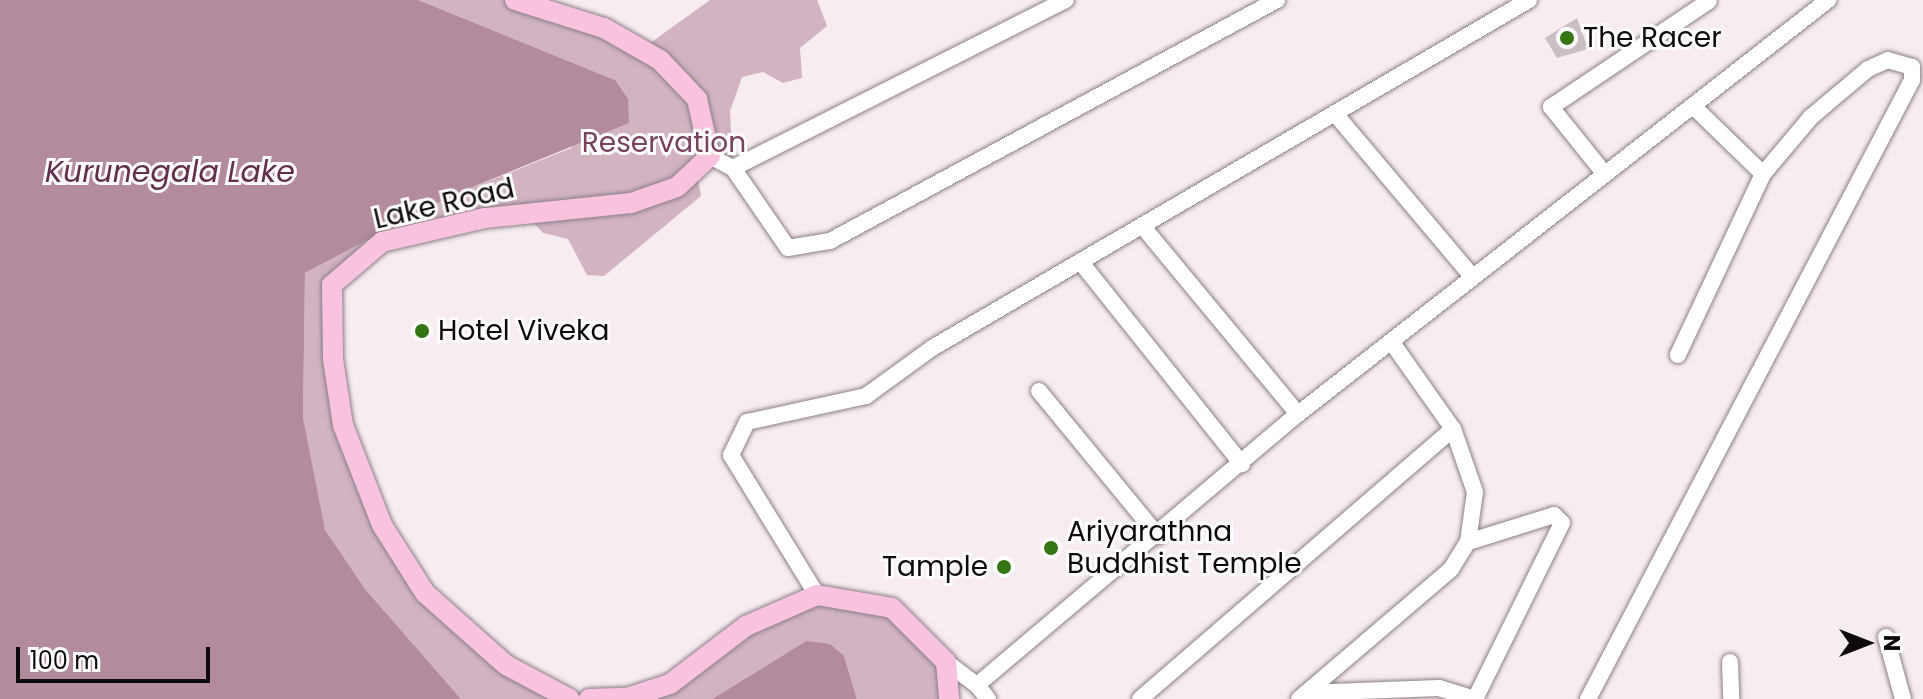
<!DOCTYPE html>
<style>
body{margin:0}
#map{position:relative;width:1923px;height:699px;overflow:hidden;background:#f7ecf1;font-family:Poppins,sans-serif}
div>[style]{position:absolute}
.green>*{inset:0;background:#d2b3c2}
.water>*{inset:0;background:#b38b9e}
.building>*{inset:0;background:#cabfc4}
.roads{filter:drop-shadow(0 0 2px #8b8186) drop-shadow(0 0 2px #8b8186)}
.minor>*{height:16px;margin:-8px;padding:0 8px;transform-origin:8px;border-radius:8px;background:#fff}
.major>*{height:20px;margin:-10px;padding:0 10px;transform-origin:10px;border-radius:10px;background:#f9c2df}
.dots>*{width:22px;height:22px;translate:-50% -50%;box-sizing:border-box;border:4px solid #fefcfd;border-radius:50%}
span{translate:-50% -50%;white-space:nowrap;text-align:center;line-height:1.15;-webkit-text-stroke:6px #fefcfd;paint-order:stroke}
.poi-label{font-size:28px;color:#0e0a0c}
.left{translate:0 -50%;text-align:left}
.right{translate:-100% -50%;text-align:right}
.park-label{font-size:28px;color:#78415e}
.street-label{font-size:28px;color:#0e0a0c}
.water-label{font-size:30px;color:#622e4b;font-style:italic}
.north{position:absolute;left:1827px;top:603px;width:80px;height:80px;-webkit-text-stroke:6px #fefcfd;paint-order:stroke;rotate:90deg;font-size:22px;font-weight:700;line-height:32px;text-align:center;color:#0e0a0c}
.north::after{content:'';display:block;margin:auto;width:28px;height:36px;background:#0e0a0c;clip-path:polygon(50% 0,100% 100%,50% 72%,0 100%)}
.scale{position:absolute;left:16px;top:647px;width:194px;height:36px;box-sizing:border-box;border:4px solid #0e0a0c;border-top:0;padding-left:10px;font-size:24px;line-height:28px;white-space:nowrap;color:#0e0a0c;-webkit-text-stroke:6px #fefcfd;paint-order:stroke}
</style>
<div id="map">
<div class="green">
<div style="clip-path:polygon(418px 0,515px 0,646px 46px,710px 0,817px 0,827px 26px,800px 48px,802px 78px,783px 83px,763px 72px,742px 77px,730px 111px,733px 168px,710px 157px,697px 172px,701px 196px,604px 276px,587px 275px,568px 239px,543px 233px,524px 213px,382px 242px,332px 285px,343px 425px,425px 593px,506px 665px,570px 699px,461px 699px,366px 590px,325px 530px,310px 463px,303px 418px,305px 273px,451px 196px,571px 148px,615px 80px)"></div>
<div style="clip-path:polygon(817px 595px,892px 608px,946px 662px,949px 699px,857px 699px,844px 656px,806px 641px,712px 699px,589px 699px,627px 698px)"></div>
</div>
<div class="water">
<div style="clip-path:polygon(0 0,418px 0,615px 80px,628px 99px,629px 123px,451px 196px,305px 273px,303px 418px,325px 530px,366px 590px,461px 699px,0 699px)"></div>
<div style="clip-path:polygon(806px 641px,830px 644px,844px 656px,857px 699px,712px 699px)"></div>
</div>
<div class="building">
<div style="clip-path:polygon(1577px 18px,1588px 49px,1557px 58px,1545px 38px)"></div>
</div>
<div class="roads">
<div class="minor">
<div style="left:1693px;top:106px;width:98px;rotate:44.2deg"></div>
<div style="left:1337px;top:116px;width:208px;rotate:49.9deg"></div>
<div style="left:710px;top:156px;width:26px;rotate:28deg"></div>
<div style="left:733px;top:168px;width:373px;rotate:-26.8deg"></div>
<div style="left:733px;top:168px;width:97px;rotate:55.5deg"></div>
<div style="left:788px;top:248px;width:43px;rotate:-9.5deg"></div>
<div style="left:830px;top:241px;width:508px;rotate:-28.33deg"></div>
<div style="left:1604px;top:173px;width:85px;rotate:-128.8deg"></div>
<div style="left:1551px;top:107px;width:190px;rotate:-33.9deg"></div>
<div style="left:1144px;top:228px;width:241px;rotate:50.4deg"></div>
<div style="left:1083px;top:265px;width:255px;rotate:51.4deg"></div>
<div style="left:1039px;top:391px;width:188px;rotate:50.6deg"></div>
<div style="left:1468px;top:542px;width:90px;rotate:-17.4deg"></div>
<div style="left:1554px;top:515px;width:11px;rotate:45deg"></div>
<div style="left:1562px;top:523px;width:196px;rotate:116.3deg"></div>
<div style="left:817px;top:595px;width:164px;rotate:-121.6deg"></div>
<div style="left:731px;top:455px;width:37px;rotate:-64deg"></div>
<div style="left:747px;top:422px;width:122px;rotate:-12.3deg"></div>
<div style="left:866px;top:396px;width:82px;rotate:-36deg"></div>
<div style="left:932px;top:348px;width:691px;rotate:-30.24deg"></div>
<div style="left:1886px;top:637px;width:64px;rotate:74.7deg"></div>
<div style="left:946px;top:662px;width:39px;rotate:37deg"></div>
<div style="left:977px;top:685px;width:420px;rotate:-40.2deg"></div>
<div style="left:1298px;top:414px;width:673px;rotate:-37.99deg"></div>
<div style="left:1730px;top:662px;width:37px;rotate:88deg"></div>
<div style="left:977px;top:685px;width:18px;rotate:52deg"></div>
<div style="left:1306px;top:693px;width:133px;rotate:-2.2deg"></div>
<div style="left:1439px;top:688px;width:37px;rotate:17deg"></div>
<div style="left:1140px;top:699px;width:413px;rotate:-40.8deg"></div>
<div style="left:1453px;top:429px;width:104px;rotate:-125.2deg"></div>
<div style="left:1299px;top:699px;width:200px;rotate:-40.5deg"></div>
<div style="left:1451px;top:569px;width:32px;rotate:-58deg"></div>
<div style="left:1468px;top:542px;width:50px;rotate:-82deg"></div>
<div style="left:1475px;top:492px;width:67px;rotate:-109.2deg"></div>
<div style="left:1588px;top:699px;width:699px;rotate:-62.37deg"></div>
<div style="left:1912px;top:80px;width:13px;rotate:-90deg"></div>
<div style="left:1912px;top:67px;width:25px;rotate:-164deg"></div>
<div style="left:1888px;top:60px;width:22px;rotate:156deg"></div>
<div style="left:1868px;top:69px;width:75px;rotate:139.9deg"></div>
<div style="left:1811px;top:117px;width:75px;rotate:130.1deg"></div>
<div style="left:1763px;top:174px;width:200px;rotate:115.2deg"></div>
</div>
<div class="major">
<div style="left:515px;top:0;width:93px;rotate:17.5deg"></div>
<div style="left:604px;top:28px;width:64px;rotate:29.7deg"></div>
<div style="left:660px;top:60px;width:54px;rotate:46.5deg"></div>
<div style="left:697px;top:99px;width:58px;rotate:77.2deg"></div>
<div style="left:710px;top:156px;width:45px;rotate:136.8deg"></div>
<div style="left:677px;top:187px;width:49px;rotate:160.8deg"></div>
<div style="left:631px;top:203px;width:147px;rotate:174.1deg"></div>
<div style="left:485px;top:218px;width:106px;rotate:166.9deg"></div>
<div style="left:382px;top:242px;width:66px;rotate:139.3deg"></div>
<div style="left:332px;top:285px;width:74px;rotate:89.2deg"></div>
<div style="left:333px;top:359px;width:67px;rotate:81.4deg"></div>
<div style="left:343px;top:425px;width:107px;rotate:68.7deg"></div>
<div style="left:382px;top:525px;width:80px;rotate:57.7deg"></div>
<div style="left:425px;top:593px;width:108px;rotate:41.6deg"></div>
<div style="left:506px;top:665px;width:72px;rotate:28deg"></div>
<div style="left:589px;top:699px;width:38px;rotate:-2deg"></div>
<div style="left:627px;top:698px;width:45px;rotate:-18deg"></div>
<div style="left:670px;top:684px;width:96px;rotate:-37.3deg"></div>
<div style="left:746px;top:626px;width:77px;rotate:-23.6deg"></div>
<div style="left:817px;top:595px;width:76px;rotate:9.8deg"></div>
<div style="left:892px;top:608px;width:76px;rotate:45deg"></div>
<div style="left:946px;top:662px;width:37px;rotate:85deg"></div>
</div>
</div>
<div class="dots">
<div style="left:1567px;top:38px;background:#357614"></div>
<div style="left:422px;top:331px;background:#357614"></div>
<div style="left:1051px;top:548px;background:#357614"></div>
<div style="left:1004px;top:567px;background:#357614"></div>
</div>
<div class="poi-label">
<span class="left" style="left:1583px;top:38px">The Racer</span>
<span class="left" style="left:438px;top:331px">Hotel Viveka</span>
<span class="left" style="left:1067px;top:548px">Ariyarathna<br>Buddhist Temple</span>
<span class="right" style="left:988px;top:567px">Tample</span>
</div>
<div class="park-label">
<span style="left:664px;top:143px">Reservation</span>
</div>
<div class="street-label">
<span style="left:444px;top:204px;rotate:-13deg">Lake Road</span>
</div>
<div class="water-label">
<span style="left:170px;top:172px">Kurunegala Lake</span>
</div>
<div class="north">N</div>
<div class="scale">100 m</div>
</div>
